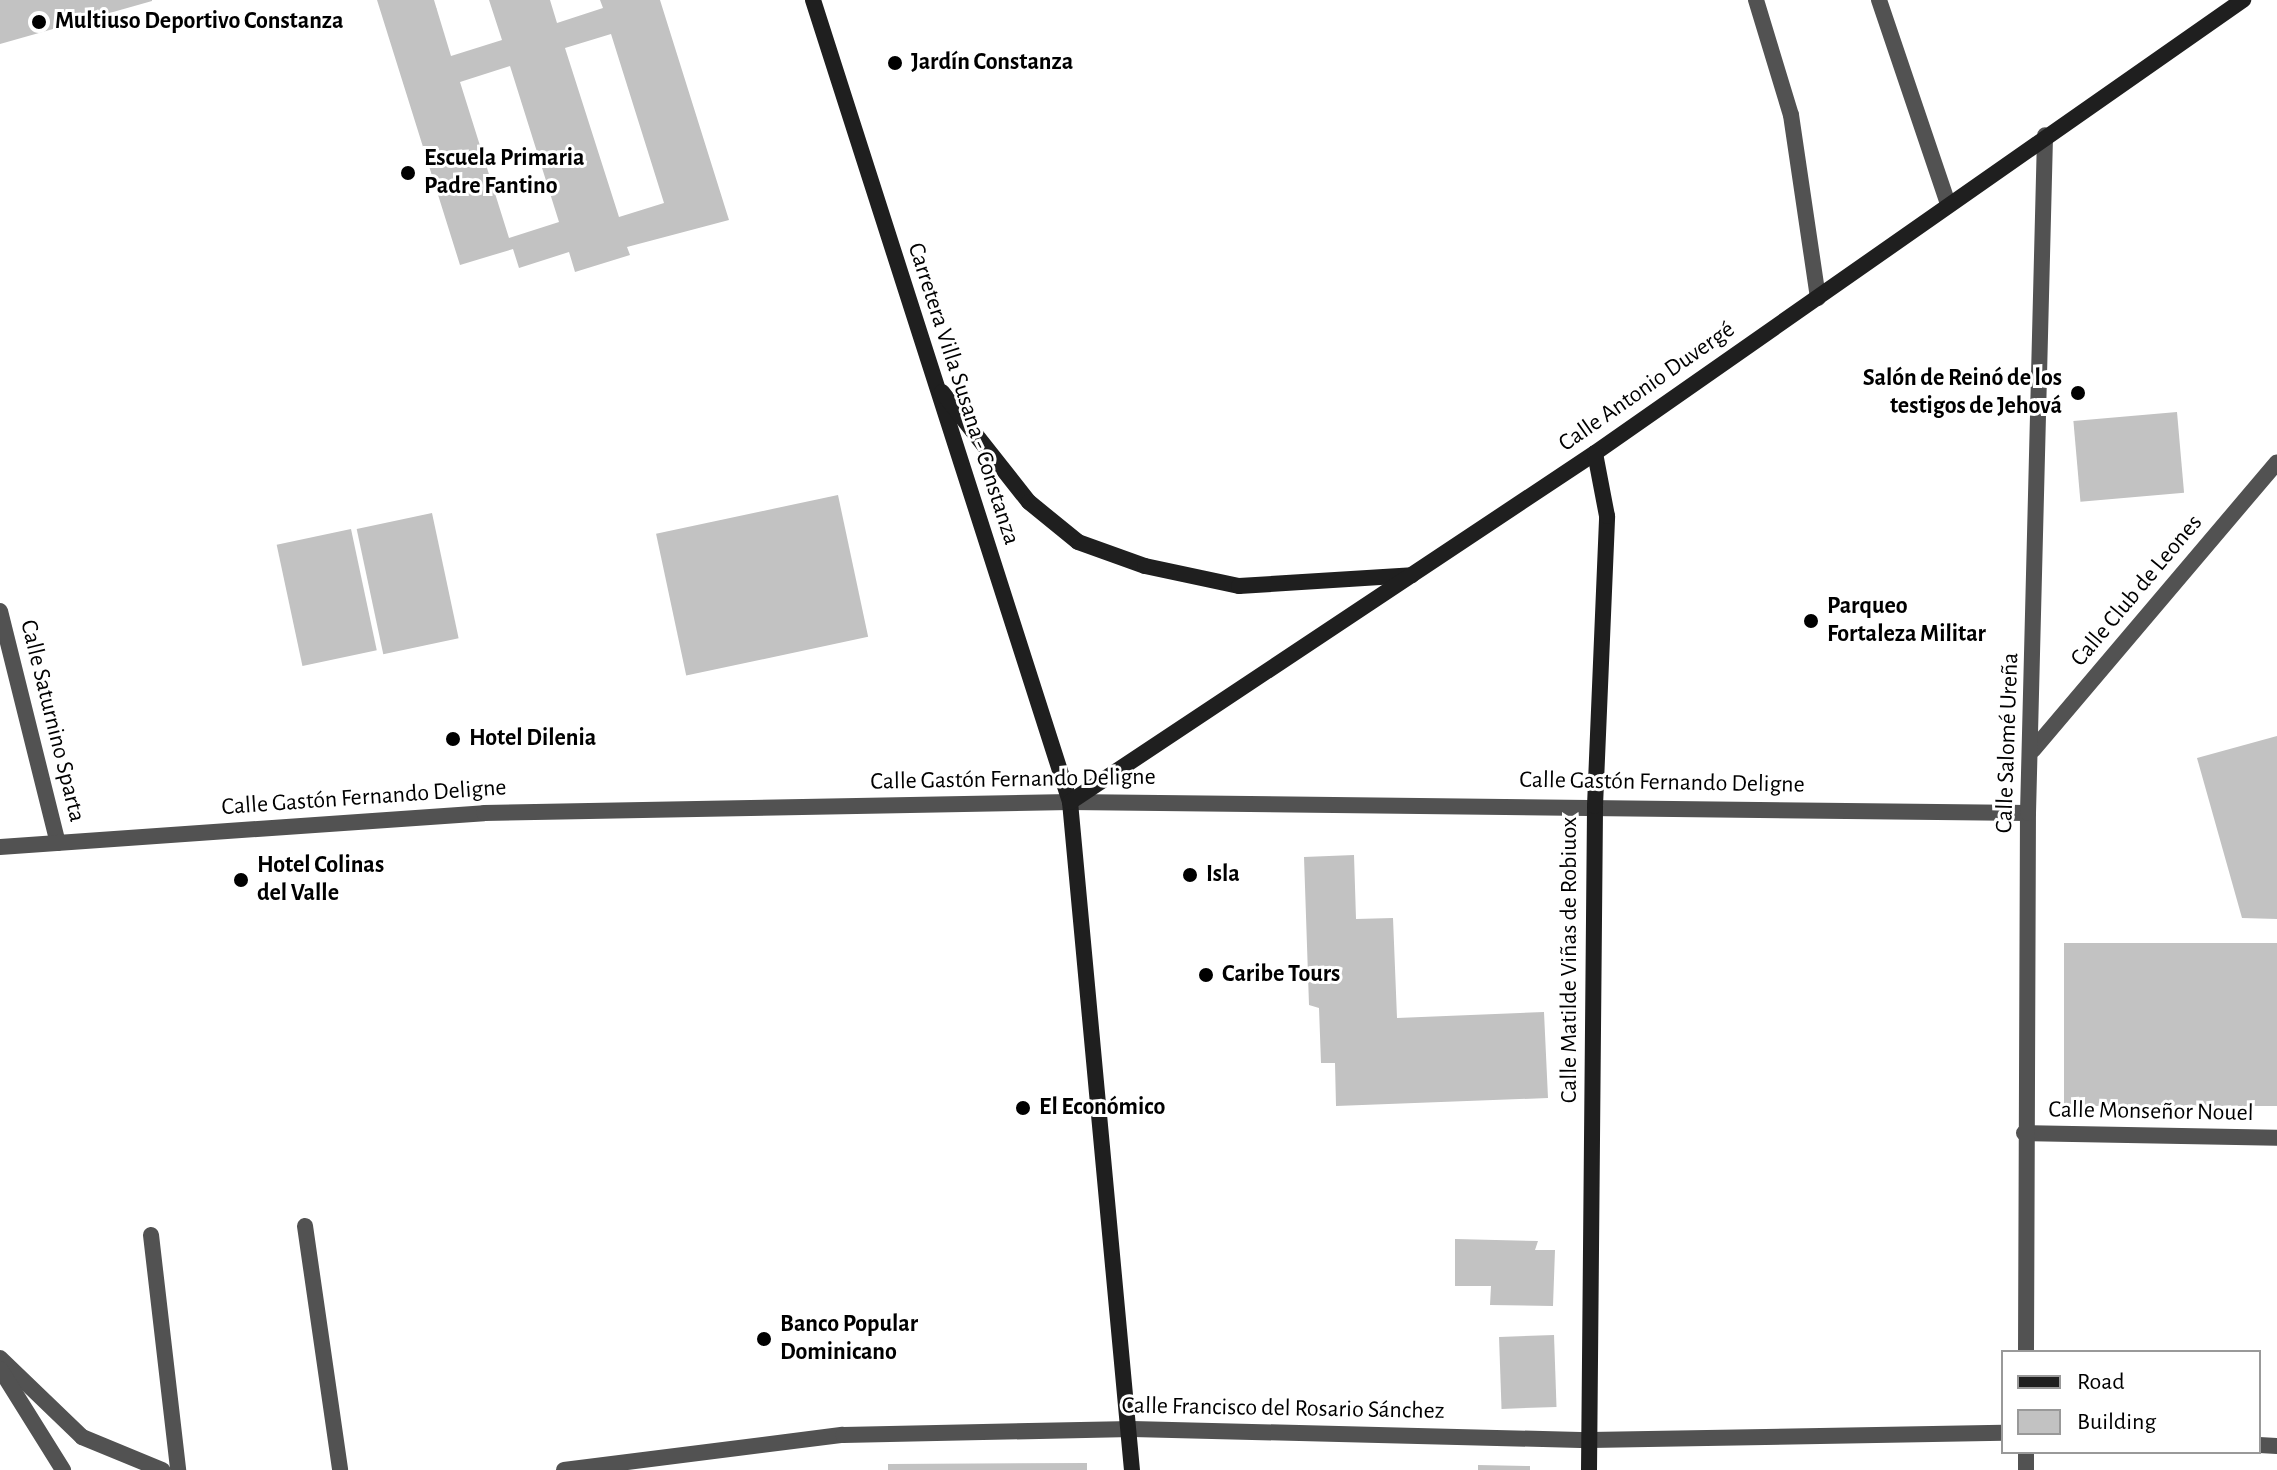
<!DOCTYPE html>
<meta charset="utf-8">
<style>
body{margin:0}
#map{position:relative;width:2277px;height:1470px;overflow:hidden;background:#fff;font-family:"Alegreya Sans",sans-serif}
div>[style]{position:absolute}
.building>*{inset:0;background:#c2c2c2;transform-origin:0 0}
.service>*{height:16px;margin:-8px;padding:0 8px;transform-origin:8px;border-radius:8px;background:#525252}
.minor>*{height:16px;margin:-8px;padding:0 8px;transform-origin:8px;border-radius:8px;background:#525252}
.tertiary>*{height:16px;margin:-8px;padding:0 8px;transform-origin:8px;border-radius:8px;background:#525252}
.secondary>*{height:16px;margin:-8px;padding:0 8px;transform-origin:8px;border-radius:8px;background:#1f1f1f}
.dots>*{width:22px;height:22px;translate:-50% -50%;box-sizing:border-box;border:4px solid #fff;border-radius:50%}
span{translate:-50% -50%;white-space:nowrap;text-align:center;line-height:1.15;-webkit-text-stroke:6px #fff;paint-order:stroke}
.poi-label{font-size:24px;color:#000;font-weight:700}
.left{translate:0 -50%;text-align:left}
.right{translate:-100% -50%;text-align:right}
.street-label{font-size:24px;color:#000}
.legend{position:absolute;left:2001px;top:1350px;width:260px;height:104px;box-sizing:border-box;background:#fff;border:2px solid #999;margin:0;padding:10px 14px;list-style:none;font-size:24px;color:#000}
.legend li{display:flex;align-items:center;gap:16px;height:40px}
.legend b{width:40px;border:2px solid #999}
</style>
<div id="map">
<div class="building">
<div style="clip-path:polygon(0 0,152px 0,152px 1px,0 44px)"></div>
<div style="clip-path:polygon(evenodd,377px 0,434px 0,451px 56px,502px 40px,489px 0,550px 0,557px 23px,603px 8px,600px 0,660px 0,729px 220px,627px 247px,630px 255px,575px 272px,569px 252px,519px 268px,513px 249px,460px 265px,377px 0,611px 34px,664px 203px,619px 217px,565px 48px,611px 34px,377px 0,510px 66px,559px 222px,509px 238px,460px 82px,510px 66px)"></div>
<div style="left:2177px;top:412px;width:81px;height:104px;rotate:85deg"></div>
<div style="left:838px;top:495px;width:145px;height:186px;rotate:78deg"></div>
<div style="left:432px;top:513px;width:128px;height:77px;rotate:78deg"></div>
<div style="left:351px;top:529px;width:124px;height:76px;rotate:78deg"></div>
<div style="clip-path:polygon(2277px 736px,2277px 919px,2242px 918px,2197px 758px)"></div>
<div style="clip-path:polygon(1354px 855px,1356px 919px,1393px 918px,1397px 1018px,1544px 1012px,1548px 1098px,1336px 1106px,1335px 1063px,1321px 1063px,1319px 1008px,1309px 1005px,1304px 857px)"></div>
<div style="left:2277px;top:943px;width:163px;height:213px;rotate:90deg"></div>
<div style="clip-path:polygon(1455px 1239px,1538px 1241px,1535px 1250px,1555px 1250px,1553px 1306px,1490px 1305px,1491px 1286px,1455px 1286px)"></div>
<div style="left:1554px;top:1335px;width:72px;height:55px;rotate:88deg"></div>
<div style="clip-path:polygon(1087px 1463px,1087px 1470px,888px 1470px,888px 1464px)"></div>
<div style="clip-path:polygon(1478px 1465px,1530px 1466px,1530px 1470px,1478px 1470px)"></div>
</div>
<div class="service">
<div style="left:1756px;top:0;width:120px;rotate:73.1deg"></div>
<div style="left:1791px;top:115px;width:185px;rotate:81.6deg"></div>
<div style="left:1879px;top:0;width:215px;rotate:71.3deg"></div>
<div style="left:305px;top:1226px;width:246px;rotate:81.8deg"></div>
<div style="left:151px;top:1235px;width:237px;rotate:83.4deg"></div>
</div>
<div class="minor">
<div style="left:0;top:611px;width:239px;rotate:76deg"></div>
<div style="left:2033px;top:750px;width:377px;rotate:-49.7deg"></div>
<div style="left:0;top:847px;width:485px;rotate:-4deg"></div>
<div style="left:484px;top:813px;width:586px;rotate:-1.08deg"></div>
<div style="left:1070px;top:802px;width:958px;rotate:0.66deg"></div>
<div style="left:2024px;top:1133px;width:253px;rotate:1.1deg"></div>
<div style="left:2026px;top:1352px;width:539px;rotate:-89.79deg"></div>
<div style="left:2028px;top:813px;width:678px;rotate:-88.56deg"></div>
<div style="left:0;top:1358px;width:114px;rotate:43.9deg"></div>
<div style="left:82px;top:1437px;width:87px;rotate:22.4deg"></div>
<div style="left:0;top:1369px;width:119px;rotate:58deg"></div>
<div style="left:564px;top:1470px;width:281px;rotate:-7.2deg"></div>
<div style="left:843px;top:1435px;width:289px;rotate:-1.2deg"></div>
<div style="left:2026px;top:1470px;width:18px;rotate:-90deg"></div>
</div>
<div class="tertiary">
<div style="left:1132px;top:1429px;width:458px;rotate:1.4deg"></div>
<div style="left:1590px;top:1440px;width:413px;rotate:-1deg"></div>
<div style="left:2259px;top:1445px;width:18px;rotate:3deg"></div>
</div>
<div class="secondary">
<div style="left:813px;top:0;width:842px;rotate:72.23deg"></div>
<div style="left:1070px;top:802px;width:671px;rotate:84.7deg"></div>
<div style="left:942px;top:392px;width:140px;rotate:51.7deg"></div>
<div style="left:1029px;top:502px;width:63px;rotate:39.2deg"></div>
<div style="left:1078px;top:542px;width:71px;rotate:19.7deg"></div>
<div style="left:1145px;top:566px;width:96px;rotate:12deg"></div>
<div style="left:1239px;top:586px;width:173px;rotate:-3.6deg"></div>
<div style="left:1070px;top:802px;width:630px;rotate:-33.61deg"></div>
<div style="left:1595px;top:453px;width:791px;rotate:-34.96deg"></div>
<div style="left:1589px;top:1470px;width:664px;rotate:-89.48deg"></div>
<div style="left:1595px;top:806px;width:290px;rotate:-87.6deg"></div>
<div style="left:1607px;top:516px;width:64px;rotate:-100.8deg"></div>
</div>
<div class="dots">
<div style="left:39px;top:22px;background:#000"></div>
<div style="left:895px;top:63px;background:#000"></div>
<div style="left:408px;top:173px;background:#000"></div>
<div style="left:2078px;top:393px;background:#000"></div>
<div style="left:1811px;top:621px;background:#000"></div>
<div style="left:453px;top:739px;background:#000"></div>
<div style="left:1190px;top:875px;background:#000"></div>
<div style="left:241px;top:880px;background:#000"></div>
<div style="left:1206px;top:975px;background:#000"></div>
<div style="left:1023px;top:1108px;background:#000"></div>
<div style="left:764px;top:1339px;background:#000"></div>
</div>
<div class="poi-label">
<span class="left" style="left:55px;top:22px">Multiuso Deportivo Constanza</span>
<span class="left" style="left:911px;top:63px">Jardín Constanza</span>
<span class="left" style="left:424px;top:173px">Escuela Primaria<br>Padre Fantino</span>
<span class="right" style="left:2062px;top:393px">Salón de Reinó de los<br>testigos de Jehová</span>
<span class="left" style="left:1827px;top:621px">Parqueo<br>Fortaleza Militar</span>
<span class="left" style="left:469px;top:739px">Hotel Dilenia</span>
<span class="left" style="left:257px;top:880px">Hotel Colinas<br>del Valle</span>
<span class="left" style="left:1206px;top:875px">Isla</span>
<span class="left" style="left:1222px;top:975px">Caribe Tours</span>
<span class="left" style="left:1039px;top:1108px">El Económico</span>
<span class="left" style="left:780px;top:1339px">Banco Popular<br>Dominicano</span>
</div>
<div class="street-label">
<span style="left:1647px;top:387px;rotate:-35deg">Calle Antonio Duvergé</span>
<span style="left:963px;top:394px;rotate:72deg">Carretera Villa Susana - Constanza</span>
<span style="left:2137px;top:591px;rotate:-50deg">Calle Club de Leones</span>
<span style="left:52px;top:721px;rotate:76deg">Calle Saturnino Sparta</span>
<span style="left:2008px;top:743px;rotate:-88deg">Calle Salomé Ureña</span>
<span style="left:1013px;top:780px;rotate:-1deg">Calle Gastón Fernando Deligne</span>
<span style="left:1662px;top:783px;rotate:1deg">Calle Gastón Fernando Deligne</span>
<span style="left:364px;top:798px;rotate:-4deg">Calle Gastón Fernando Deligne</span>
<span style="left:1570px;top:960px;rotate:-90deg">Calle Matilde Viñas de Robiuox</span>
<span style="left:2151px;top:1112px;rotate:1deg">Calle Monseñor Nouel</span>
<span style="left:1283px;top:1409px;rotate:1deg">Calle Francisco del Rosario Sánchez</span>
</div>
<ul class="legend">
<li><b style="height:10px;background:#1f1f1f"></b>Road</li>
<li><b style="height:22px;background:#c2c2c2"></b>Building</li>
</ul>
</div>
